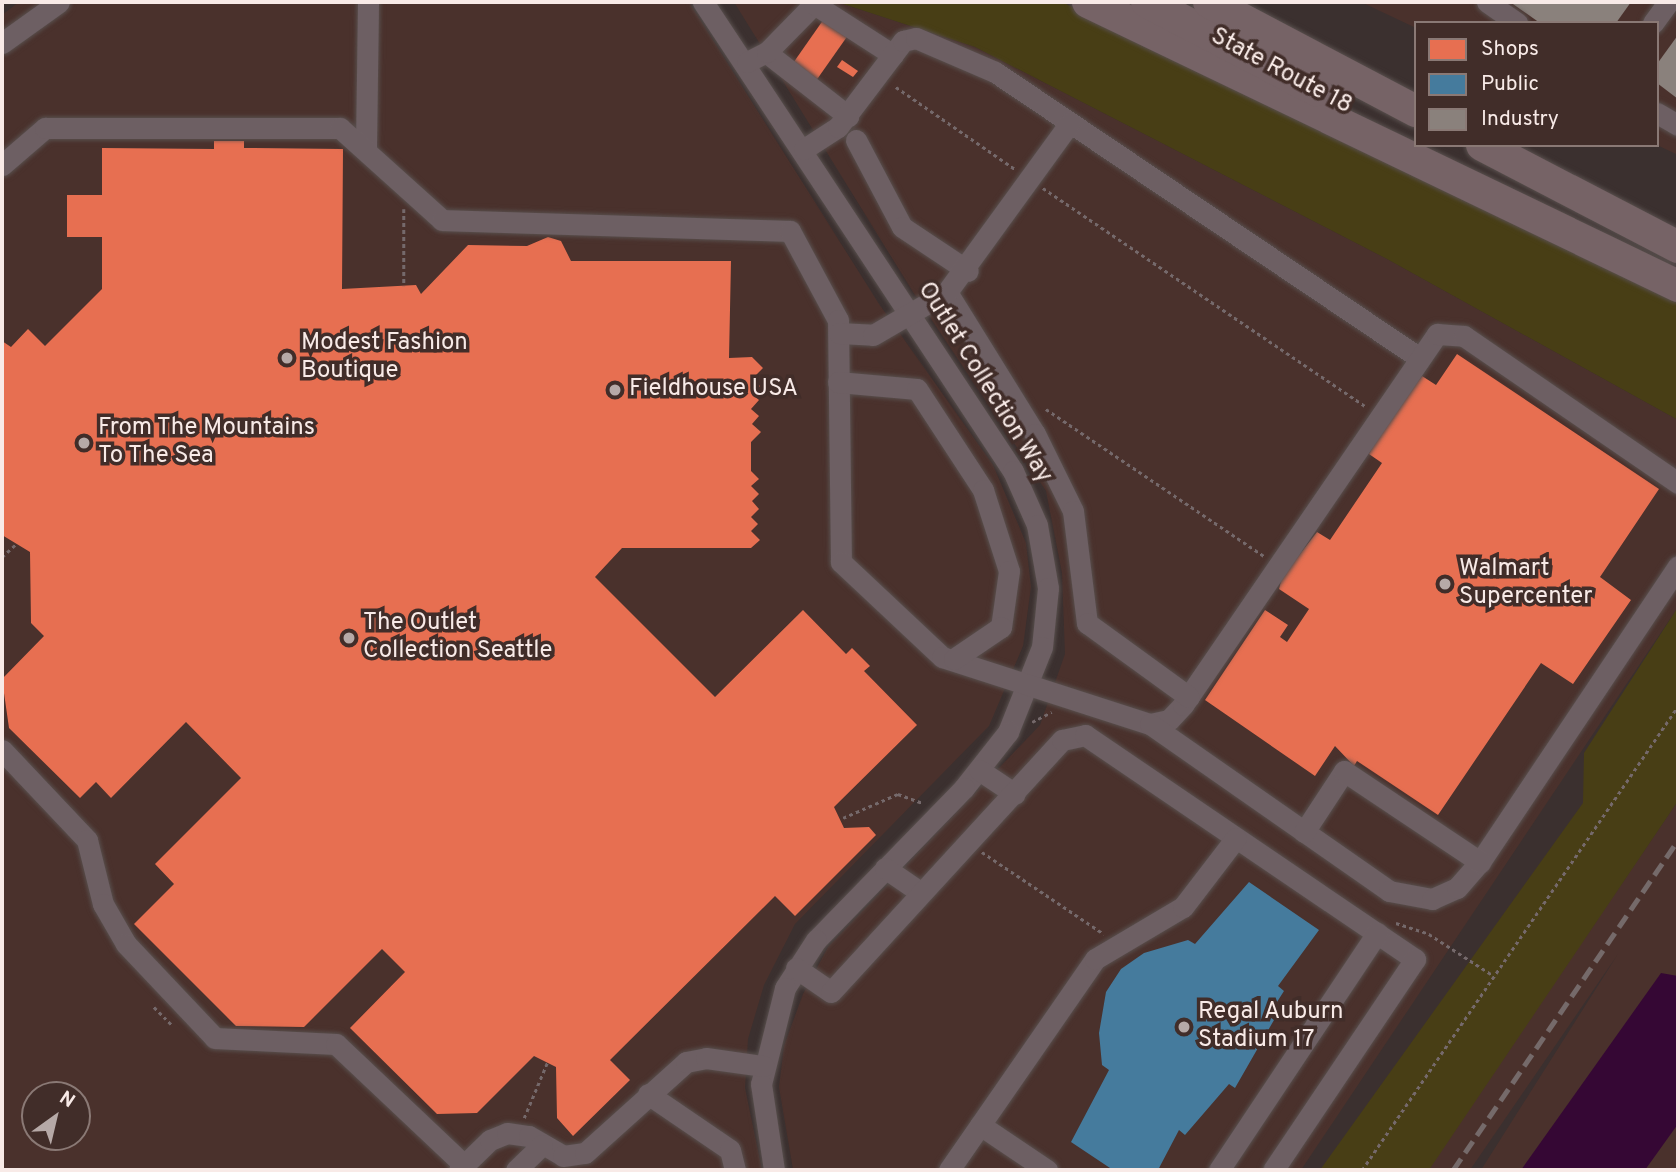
<!DOCTYPE html>
<style>
body{margin:0}
#map{position:relative;width:1680px;height:1172px;overflow:hidden;background:#3b302f;font-family:Overpass,sans-serif}
div>[style]{position:absolute}
.built>*{inset:0;background:#4a312c}
.green>*{inset:0;background:#483e15}
.water>*{inset:0;background:#350734}
.shops>*{inset:0;background:#e76f51;transform-origin:0 0}
.public>*{inset:0;background:#457b9d}
.industry>*{inset:0;background:#8a817c}
.path>*{height:2.5px;margin-top:-1.25px;transform-origin:0;background:repeating-linear-gradient(90deg,#75696b 0 3.5px,transparent 0 7px)}
.roads{filter:drop-shadow(0 0 2px #584f4d) drop-shadow(0 0 2px #584f4d)}
.minor>*{height:21px;margin:-10.5px;padding:0 10.5px;transform-origin:10.5px;border-radius:10.5px;background:#6d5f63}
.highway>*{height:32px;margin:-16px;padding:0 16px;transform-origin:16px;border-radius:16px;background:#766366}
.rail>*{height:4.5px;margin-top:-2.25px;transform-origin:0;background:repeating-linear-gradient(90deg,#756a6a 0 14px,transparent 0 21px)}
.dots>*{width:19px;height:19px;translate:-50% -50%;box-sizing:border-box;border:4px solid #412d29;border-radius:50%}
span{translate:-50% -50%;white-space:nowrap;text-align:center;line-height:1.15;-webkit-text-stroke:7px #412d29;paint-order:stroke}
.street-label{font-size:24px;color:#f8eae7}
.poi-label{font-size:24px;color:#f8eae7}
.left{translate:0 -50%;text-align:left}
.frame{position:absolute;inset:0;border:4px solid #f8eae7;pointer-events:none}
.legend{position:absolute;left:1414px;top:21px;width:245px;height:126px;box-sizing:border-box;background:#412d29;border:2px solid #8a7975;margin:0;padding:9px 12px;list-style:none;font-size:21px;color:#f8eae7}
.legend li{display:flex;align-items:center;gap:14px;height:35px}
.legend b{width:35px;border:2px solid #8a7975}
.north{position:absolute;left:21px;top:1081px;width:70px;height:70px;box-sizing:border-box;background:#412d29;border:2px solid #8a7975;border-radius:50%;rotate:34deg;font-size:19px;font-weight:700;line-height:28px;text-align:center;color:#f8eae7}
.north::after{content:'';display:block;margin:auto;width:24px;height:32px;background:#b6a9a7;clip-path:polygon(50% 0,100% 100%,50% 72%,0 100%)}
</style>
<div id="map">
<div class="built">
<div style="clip-path:polygon(evenodd,19px 2px,689px 2px,879px 304px,993px 465px,1026px 543px,1031px 587px,1023px 646px,989px 726px,795px 924px,764px 985px,748px 1039px,745px 1088px,762px 1170px,2px 1170px,2px 15px,19px 2px,35px 1095px,77px 1095px,77px 1137px,35px 1137px,35px 1095px)"></div>
<div style="clip-path:polygon(734px 2px,837px 2px,975px 47px,1387px 259px,1678px 420px,1678px 607px,1301px 1170px,793px 1170px,779px 1087px,784px 1046px,803px 994px,828px 947px,1040px 725px,1065px 654px,1062px 573px,1046px 491px,913px 292px)"></div>
<div style="clip-path:polygon(1361px 2px,1678px 2px,1678px 155px,1657px 145px,1657px 23px,1416px 23px,1416px 28px)"></div>
<div style="clip-path:polygon(1678px 801px,1678px 1170px,1481px 1170px,1618px 954px,1470px 1170px,1427px 1170px)"></div>
</div>
<div class="green">
<div style="clip-path:polygon(837px 2px,1062px 2px,1678px 300px,1678px 420px,1387px 259px,975px 47px)"></div>
<div style="clip-path:polygon(1678px 607px,1678px 801px,1429px 1170px,1320px 1170px,1583px 803px,1584px 753px)"></div>
</div>
<div class="water">
<div style="clip-path:polygon(1661px 973px,1678px 976px,1678px 1124px,1645px 1170px,1521px 1170px)"></div>
</div>
<div class="shops">
<div style="left:826px;top:16px;width:29px;height:64px;rotate:35deg"></div>
<div style="clip-path:polygon(842px 60px,858px 71px,853px 77px,837px 67px)"></div>
<div style="clip-path:polygon(214px 141px,244px 141px,244px 148px,343px 149px,342px 289px,416px 285px,421px 294px,468px 245px,527px 246px,548px 237px,561px 241px,571px 261px,731px 261px,729px 358px,752px 357px,763px 368px,752px 379px,760px 386px,752px 394px,759px 400px,751px 409px,759px 416px,752px 424px,761px 432px,751px 442px,751px 471px,759px 479px,751px 486px,759px 494px,752px 501px,759px 509px,751px 517px,758px 524px,751px 531px,760px 540px,751px 548px,622px 548px,595px 577px,715px 697px,803px 610px,846px 654px,852px 648px,870px 666px,864px 671px,917px 725px,834px 807px,844px 828px,869px 827px,876px 835px,795px 916px,775px 896px,610px 1060px,630px 1080px,573px 1136px,557px 1118px,556px 1067px,534px 1056px,477px 1113px,437px 1114px,350px 1028px,405px 972px,382px 949px,304px 1027px,236px 1026px,134px 924px,174px 884px,155px 864px,241px 778px,186px 722px,111px 798px,96px 782px,80px 798px,9px 728px,2px 679px,44px 636px,31px 623px,30px 552px,2px 535px,2px 341px,11px 347px,28px 329px,45px 346px,102px 289px,102px 237px,67px 237px,67px 195px,102px 195px,102px 148px,214px 149px)"></div>
<div style="clip-path:polygon(1457px 354px,1659px 489px,1600px 577px,1631px 600px,1573px 684px,1541px 663px,1438px 815px,1357px 761px,1354px 766px,1335px 746px,1315px 776px,1205px 700px,1265px 610px,1288px 625px,1280px 637px,1287px 642px,1309px 609px,1279px 589px,1282px 577px,1317px 532px,1330px 540px,1382px 463px,1369px 454px,1379px 433px,1422px 376px,1436px 385px)"></div>
</div>
<div class="public">
<div style="clip-path:polygon(1249px 882px,1319px 930px,1278px 986px,1284px 991px,1268px 1016px,1274px 1020px,1235px 1088px,1229px 1084px,1185px 1135px,1179px 1130px,1158px 1170px,1113px 1170px,1071px 1142px,1109px 1070px,1102px 1065px,1099px 1033px,1106px 992px,1121px 969px,1144px 953px,1188px 940px,1195px 944px)"></div>
</div>
<div class="industry">
<div style="clip-path:polygon(1510px 2px,1631px 2px,1616px 23px,1540px 23px)"></div>
<div style="clip-path:polygon(1678px 35px,1678px 99px,1657px 83px,1657px 64px)"></div>
</div>
<div class="path">
<div style="left:896px;top:87px;width:145px;rotate:34.6deg"></div>
<div style="left:1043px;top:188px;width:389px;rotate:34.1deg"></div>
<div style="left:404px;top:209px;width:77px;rotate:90deg"></div>
<div style="left:1046px;top:409px;width:263px;rotate:34deg"></div>
<div style="left:2px;top:557px;width:19px;rotate:-43deg"></div>
<div style="left:1032px;top:722px;width:22px;rotate:-27deg"></div>
<div style="left:843px;top:818px;width:60px;rotate:-23.6deg"></div>
<div style="left:898px;top:794px;width:27px;rotate:20deg"></div>
<div style="left:982px;top:852px;width:147px;rotate:33.9deg"></div>
<div style="left:1396px;top:923px;width:35px;rotate:18deg"></div>
<div style="left:1429px;top:934px;width:77px;rotate:32.9deg"></div>
<div style="left:154px;top:1007px;width:27px;rotate:45deg"></div>
<div style="left:524px;top:1118px;width:60px;rotate:-67.3deg"></div>
<div style="left:1362px;top:1170px;width:561px;rotate:-55.74deg"></div>
</div>
<div class="roads">
<div class="minor">
<div style="left:703px;top:2px;width:562px;rotate:56.54deg"></div>
<div style="left:1013px;top:471px;width:59px;rotate:66deg"></div>
<div style="left:1037px;top:525px;width:64px;rotate:80.1deg"></div>
<div style="left:1048px;top:588px;width:59px;rotate:95.8deg"></div>
<div style="left:1042px;top:647px;width:92px;rotate:111.8deg"></div>
<div style="left:1008px;top:732px;width:71px;rotate:128.2deg"></div>
<div style="left:964px;top:788px;width:212px;rotate:134.2deg"></div>
<div style="left:816px;top:940px;width:57px;rotate:122.9deg"></div>
<div style="left:785px;top:988px;width:99px;rotate:104deg"></div>
<div style="left:761px;top:1084px;width:87px;rotate:81.4deg"></div>
<div style="left:1487px;top:2px;width:37px;rotate:35deg"></div>
<div style="left:1653px;top:23px;width:26px;rotate:-54deg"></div>
<div style="left:2px;top:43px;width:70px;rotate:-35.7deg"></div>
<div style="left:767px;top:53px;width:103px;rotate:37.9deg"></div>
<div style="left:747px;top:62px;width:22px;rotate:-27deg"></div>
<div style="left:767px;top:52px;width:67px;rotate:-45.6deg"></div>
<div style="left:814px;top:4px;width:94px;rotate:32.8deg"></div>
<div style="left:1657px;top:113px;width:24px;rotate:30deg"></div>
<div style="left:856px;top:140px;width:98px;rotate:62.1deg"></div>
<div style="left:902px;top:227px;width:79px;rotate:33.7deg"></div>
<div style="left:366px;top:147px;width:145px;rotate:-89.2deg"></div>
<div style="left:804px;top:149px;width:40px;rotate:-32.9deg"></div>
<div style="left:838px;top:127px;width:108px;rotate:-52.9deg"></div>
<div style="left:903px;top:41px;width:13px;rotate:-13deg"></div>
<div style="left:916px;top:38px;width:86px;rotate:23.3deg"></div>
<div style="left:995px;top:72px;width:510px;rotate:33.97deg"></div>
<div style="left:2px;top:165px;width:57px;rotate:-40.7deg"></div>
<div style="left:45px;top:128px;width:295px"></div>
<div style="left:340px;top:128px;width:137px;rotate:42deg"></div>
<div style="left:442px;top:220px;width:348px;rotate:1.8deg"></div>
<div style="left:790px;top:231px;width:101px;rotate:61.7deg"></div>
<div style="left:838px;top:320px;width:242px;rotate:89.3deg"></div>
<div style="left:841px;top:562px;width:139px;rotate:43.2deg"></div>
<div style="left:942px;top:657px;width:219px;rotate:17.9deg"></div>
<div style="left:1150px;top:724px;width:19px;rotate:-12deg"></div>
<div style="left:1169px;top:720px;width:21px;rotate:-47deg"></div>
<div style="left:1183px;top:705px;width:450px;rotate:-55.6deg"></div>
<div style="left:1437px;top:334px;width:27px;rotate:4deg"></div>
<div style="left:1464px;top:336px;width:260px;rotate:34.5deg"></div>
<div style="left:947px;top:292px;width:167px;rotate:58.2deg"></div>
<div style="left:1035px;top:434px;width:86px;rotate:63.7deg"></div>
<div style="left:1073px;top:511px;width:113px;rotate:82.9deg"></div>
<div style="left:1087px;top:623px;width:126px;rotate:36deg"></div>
<div style="left:839px;top:333px;width:34px;rotate:3deg"></div>
<div style="left:873px;top:335px;width:86px;rotate:-30.2deg"></div>
<div style="left:947px;top:292px;width:209px;rotate:-54deg"></div>
<div style="left:838px;top:382px;width:79px;rotate:5.1deg"></div>
<div style="left:917px;top:389px;width:121px;rotate:56.8deg"></div>
<div style="left:983px;top:490px;width:85px;rotate:72.2deg"></div>
<div style="left:1009px;top:571px;width:57px;rotate:98.1deg"></div>
<div style="left:1001px;top:627px;width:57px;rotate:145.8deg"></div>
<div style="left:1150px;top:724px;width:292px;rotate:34.9deg"></div>
<div style="left:1389px;top:891px;width:44px;rotate:10.5deg"></div>
<div style="left:1432px;top:899px;width:27px;rotate:-24deg"></div>
<div style="left:1457px;top:888px;width:35px;rotate:-49deg"></div>
<div style="left:1480px;top:862px;width:356px;rotate:-56.2deg"></div>
<div style="left:2px;top:750px;width:124px;rotate:46.6deg"></div>
<div style="left:87px;top:840px;width:66px;rotate:76deg"></div>
<div style="left:103px;top:904px;width:46px;rotate:60.1deg"></div>
<div style="left:126px;top:944px;width:129px;rotate:46.6deg"></div>
<div style="left:215px;top:1038px;width:121px;rotate:2.8deg"></div>
<div style="left:336px;top:1044px;width:176px;rotate:43.4deg"></div>
<div style="left:979px;top:770px;width:43px;rotate:33.7deg"></div>
<div style="left:1304px;top:832px;width:73px;rotate:-56.7deg"></div>
<div style="left:1344px;top:771px;width:164px;rotate:33.8deg"></div>
<div style="left:885px;top:868px;width:42px;rotate:34.4deg"></div>
<div style="left:796px;top:968px;width:42px;rotate:34.4deg"></div>
<div style="left:831px;top:992px;width:342px;rotate:-47.5deg"></div>
<div style="left:1062px;top:740px;width:24px;rotate:-12deg"></div>
<div style="left:1085px;top:735px;width:399px;rotate:34.2deg"></div>
<div style="left:1415px;top:959px;width:254px;rotate:123.9deg"></div>
<div style="left:648px;top:1094px;width:99px;rotate:34.3deg"></div>
<div style="left:730px;top:1150px;width:21px;rotate:76deg"></div>
<div style="left:980px;top:1125px;width:81px;rotate:33.9deg"></div>
<div style="left:459px;top:1170px;width:43px;rotate:-44.1deg"></div>
<div style="left:490px;top:1140px;width:18px;rotate:-22deg"></div>
<div style="left:507px;top:1133px;width:22px;rotate:8deg"></div>
<div style="left:529px;top:1136px;width:39px;rotate:30deg"></div>
<div style="left:563px;top:1156px;width:22px;rotate:-8deg"></div>
<div style="left:585px;top:1153px;width:136px;rotate:-42deg"></div>
<div style="left:686px;top:1062px;width:20px;rotate:-11deg"></div>
<div style="left:706px;top:1058px;width:58px;rotate:8deg"></div>
<div style="left:516px;top:1170px;width:36px;rotate:-44deg"></div>
<div style="left:949px;top:1170px;width:257px;rotate:-55.3deg"></div>
<div style="left:1095px;top:959px;width:102px;rotate:-30.6deg"></div>
<div style="left:1183px;top:907px;width:87px;rotate:-52.5deg"></div>
<div style="left:1219px;top:1170px;width:285px;rotate:-56.3deg"></div>
</div>
<div class="highway">
<div style="left:1088px;top:2px;width:655px;rotate:25.7deg"></div>
<div style="left:1147px;top:2px;width:191px;rotate:27.5deg"></div>
<div style="left:1209px;top:2px;width:234px;rotate:27.8deg"></div>
<div style="left:1482px;top:145px;width:221px;rotate:27.5deg"></div>
</div>
</div>
<div class="rail">
<div style="left:1453px;top:1170px;width:399px;rotate:-55.7deg"></div>
</div>
<div class="dots">
<div style="left:287px;top:358px;background:#b6a9a7"></div>
<div style="left:615px;top:390px;background:#b6a9a7"></div>
<div style="left:84px;top:443px;background:#b6a9a7"></div>
<div style="left:1445px;top:584px;background:#b6a9a7"></div>
<div style="left:349px;top:638px;background:#b6a9a7"></div>
<div style="left:1184px;top:1027px;background:#b6a9a7"></div>
</div>
<div class="street-label">
<span style="left:1281px;top:72px;rotate:28deg">State Route 18</span>
<span style="left:984px;top:383px;rotate:58deg">Outlet Collection Way</span>
</div>
<div class="poi-label">
<span class="left" style="left:301px;top:358px">Modest Fashion<br>Boutique</span>
<span class="left" style="left:629px;top:390px">Fieldhouse USA</span>
<span class="left" style="left:98px;top:443px">From The Mountains<br>To The Sea</span>
<span class="left" style="left:1459px;top:584px">Walmart<br>Supercenter</span>
<span class="left" style="left:363px;top:638px">The Outlet<br>Collection Seattle</span>
<span class="left" style="left:1198px;top:1027px">Regal Auburn<br>Stadium 17</span>
</div>
<div class="frame"></div>
<ul class="legend">
<li><b style="height:19px;background:#e76f51"></b>Shops</li>
<li><b style="height:19px;background:#457b9d"></b>Public</li>
<li><b style="height:19px;background:#8a817c"></b>Industry</li>
</ul>
<div class="north">N</div>
</div>
